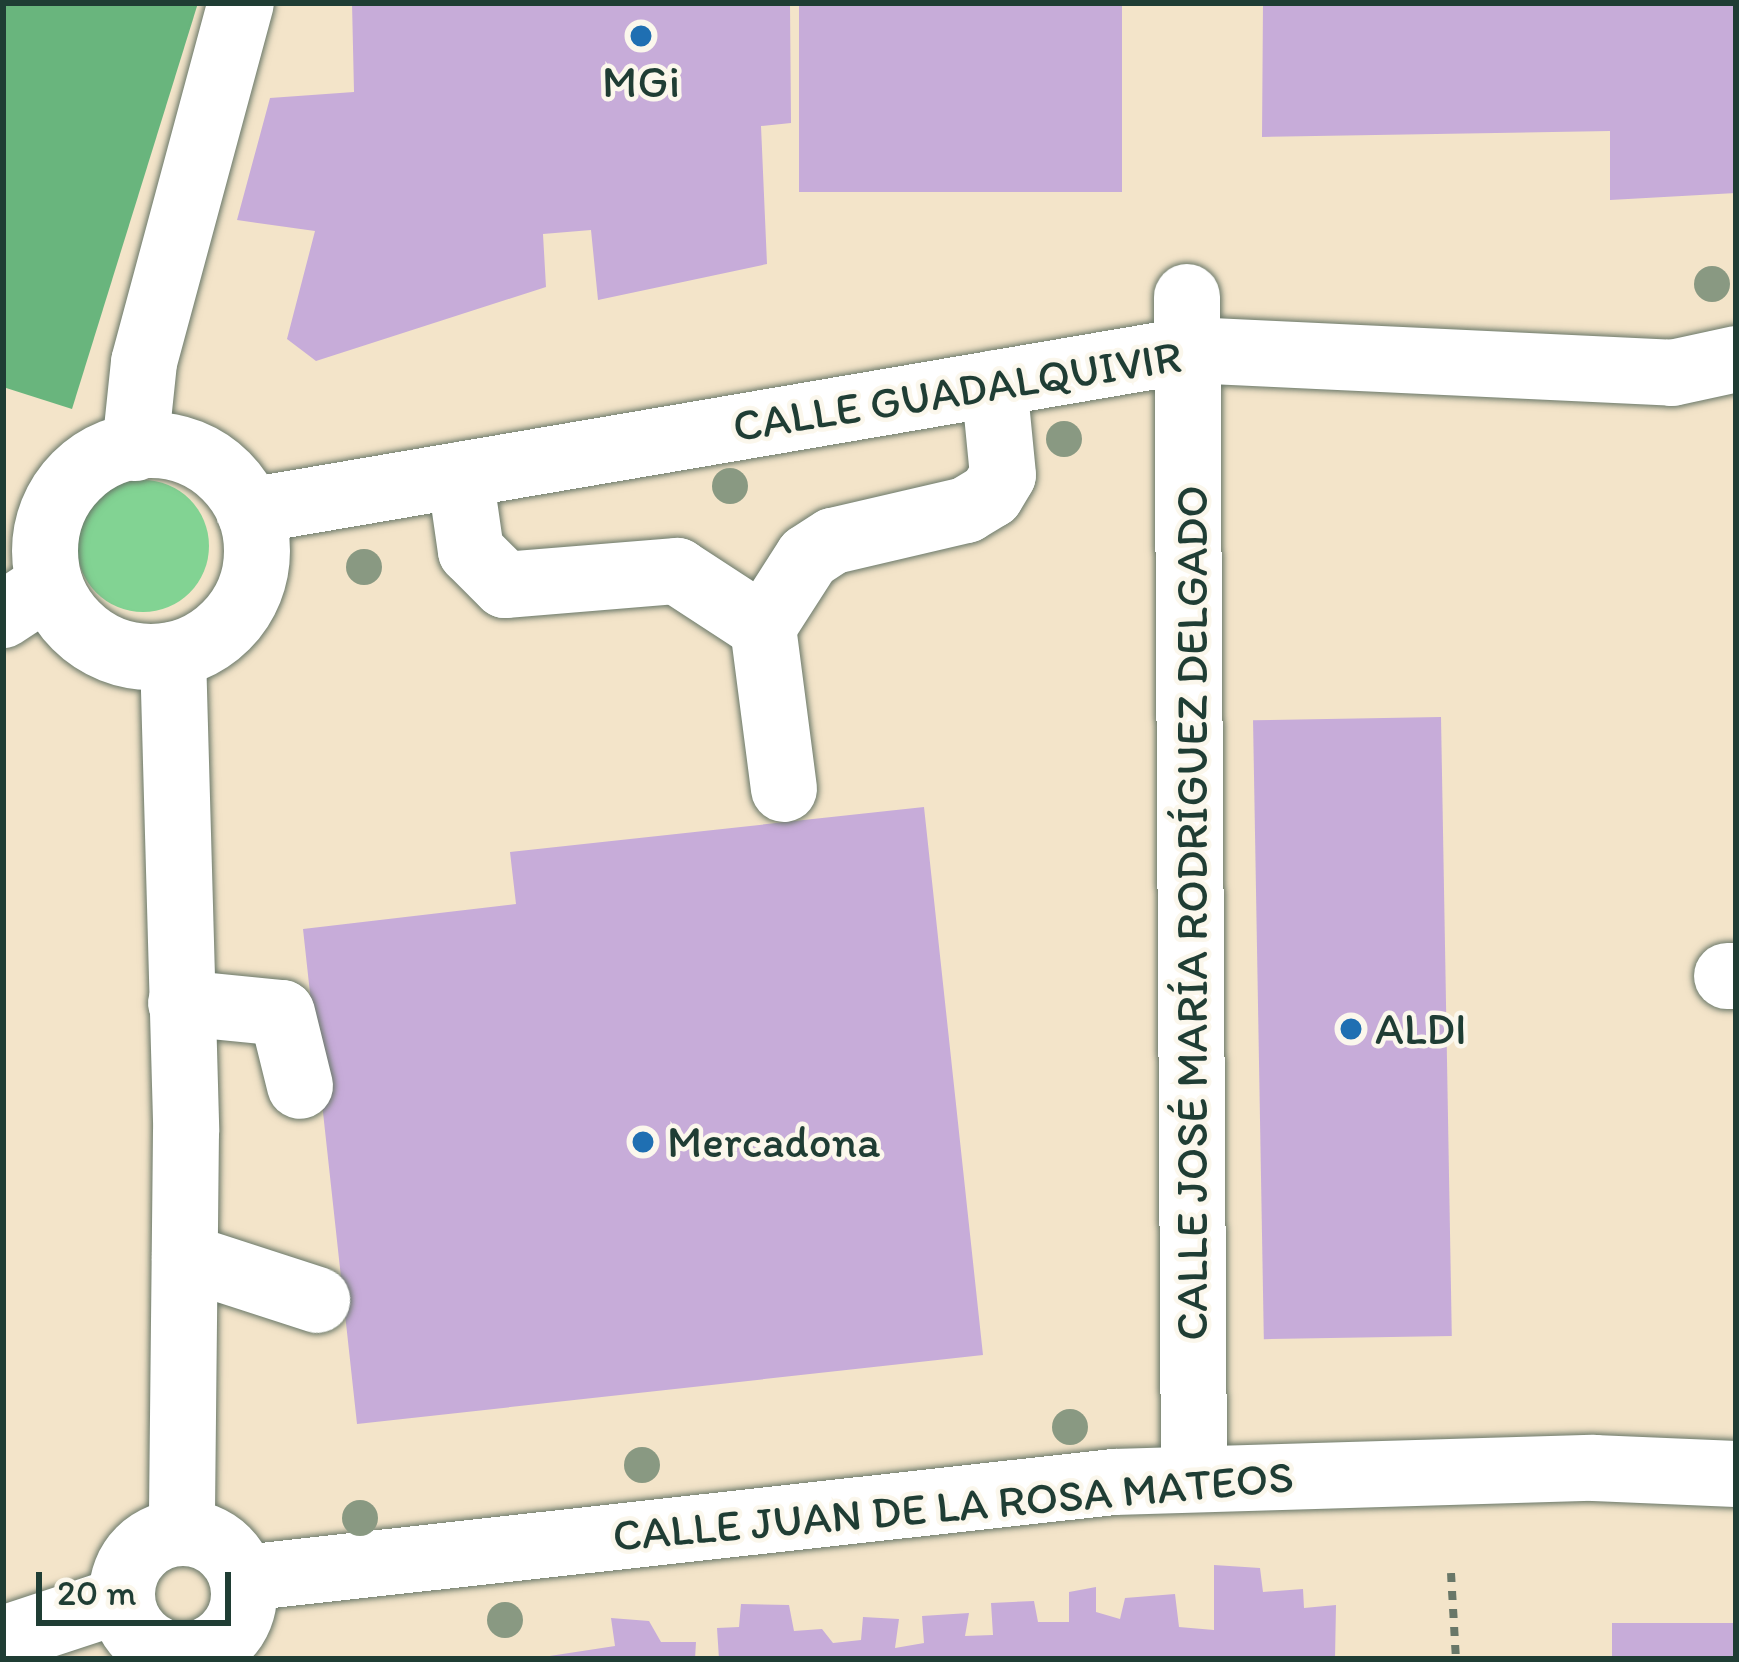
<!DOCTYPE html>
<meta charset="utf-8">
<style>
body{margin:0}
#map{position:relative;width:1739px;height:1662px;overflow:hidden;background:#f3e4c9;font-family:Itim,sans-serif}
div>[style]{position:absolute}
.green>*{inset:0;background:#82d393}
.round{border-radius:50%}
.forest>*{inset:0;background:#69b57d}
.building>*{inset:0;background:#c7acd9;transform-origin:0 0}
.path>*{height:8px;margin-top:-4px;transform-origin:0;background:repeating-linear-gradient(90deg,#697768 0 9px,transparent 0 18px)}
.roads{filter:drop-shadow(0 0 3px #697768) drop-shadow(0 0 3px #697768)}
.minor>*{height:66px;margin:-33px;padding:0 33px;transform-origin:33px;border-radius:33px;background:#fff}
.minor>.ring{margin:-33px;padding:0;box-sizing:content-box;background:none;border:66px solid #fff;border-radius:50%}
.major>*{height:66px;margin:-33px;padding:0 33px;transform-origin:33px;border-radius:33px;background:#fff}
.major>.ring{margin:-33px;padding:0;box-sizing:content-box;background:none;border:66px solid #fff;border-radius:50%}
.trees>*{width:36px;height:36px;margin:-18px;border-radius:50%;background:#899982}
.dots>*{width:33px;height:33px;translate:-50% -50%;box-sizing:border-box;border:6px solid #fbf7ec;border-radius:50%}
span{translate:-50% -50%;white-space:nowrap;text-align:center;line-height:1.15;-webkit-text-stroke:9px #fbf7ec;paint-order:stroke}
.poi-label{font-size:45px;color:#1f3d34}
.left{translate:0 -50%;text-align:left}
.street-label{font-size:45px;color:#1f3d34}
.frame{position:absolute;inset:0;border:6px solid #1f3d34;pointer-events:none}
.scale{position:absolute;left:36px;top:1572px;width:195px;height:54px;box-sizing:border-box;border:6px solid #1f3d34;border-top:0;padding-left:15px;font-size:36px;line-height:42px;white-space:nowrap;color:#1f3d34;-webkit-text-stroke:9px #fbf7ec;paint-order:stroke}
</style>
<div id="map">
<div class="green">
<div class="round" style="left:77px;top:480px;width:132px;height:132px"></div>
</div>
<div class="forest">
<div style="clip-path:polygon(3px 3px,198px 3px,72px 409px,3px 387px)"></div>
</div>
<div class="building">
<div style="clip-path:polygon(352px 3px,790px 3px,791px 123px,761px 126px,767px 264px,598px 300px,591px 230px,543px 234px,546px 287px,316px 361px,287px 339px,315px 231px,237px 220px,270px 98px,354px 92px)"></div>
<div style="left:799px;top:3px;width:323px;height:189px"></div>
<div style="clip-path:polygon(1263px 3px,1736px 3px,1736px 193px,1610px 200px,1610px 131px,1262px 137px)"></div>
<div style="left:1441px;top:717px;width:619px;height:188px;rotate:89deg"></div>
<div style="clip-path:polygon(924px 807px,983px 1355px,357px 1424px,303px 929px,516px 904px,510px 852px)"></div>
<div style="clip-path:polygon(1214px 1565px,1260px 1568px,1263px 1592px,1303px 1589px,1304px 1608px,1336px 1605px,1335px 1659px,719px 1659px,717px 1628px,739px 1627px,741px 1604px,789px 1605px,794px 1631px,822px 1629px,833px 1643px,861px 1640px,863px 1617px,899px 1619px,895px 1648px,924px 1643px,922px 1616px,969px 1613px,965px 1636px,993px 1635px,991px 1603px,1034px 1601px,1038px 1622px,1069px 1622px,1069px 1592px,1096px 1587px,1096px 1612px,1120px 1619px,1125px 1598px,1175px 1594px,1179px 1627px,1214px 1630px)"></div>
<div style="clip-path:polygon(611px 1618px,649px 1621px,661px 1642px,696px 1642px,695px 1659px,530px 1659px,615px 1646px)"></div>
<div style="left:1612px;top:1623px;width:124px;height:36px"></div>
</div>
<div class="path">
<div style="left:1451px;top:1573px;width:86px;rotate:86.7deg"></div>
</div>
<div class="roads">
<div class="minor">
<div style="left:1187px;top:297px;width:1180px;rotate:89.66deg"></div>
<div style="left:135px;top:448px;width:86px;rotate:-84deg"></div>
<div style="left:144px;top:362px;width:372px;rotate:-74.9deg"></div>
<div style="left:460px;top:475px;width:77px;rotate:81.8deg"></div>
<div style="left:471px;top:551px;width:48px;rotate:45deg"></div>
<div style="left:505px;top:585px;width:173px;rotate:-4.7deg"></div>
<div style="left:677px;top:571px;width:103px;rotate:33.1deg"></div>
<div style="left:173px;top:655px;width:476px;rotate:88.4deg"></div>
<div style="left:186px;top:1131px;width:402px;rotate:90.6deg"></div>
<div style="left:784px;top:789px;width:163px;rotate:-97.4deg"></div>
<div style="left:763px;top:627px;width:83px;rotate:-57.3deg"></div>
<div style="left:808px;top:557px;width:30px;rotate:-33deg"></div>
<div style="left:833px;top:541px;width:137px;rotate:-13.1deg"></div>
<div style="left:966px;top:510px;width:29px;rotate:-31deg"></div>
<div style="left:991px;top:495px;width:23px;rotate:-59deg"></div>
<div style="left:1003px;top:475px;width:92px;rotate:-95.6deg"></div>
<div style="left:1727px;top:976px;width:9px"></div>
<div style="left:181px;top:1003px;width:101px;rotate:5.7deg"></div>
<div style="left:282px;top:1013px;width:75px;rotate:76.1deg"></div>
<div style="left:185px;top:1257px;width:139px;rotate:18deg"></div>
<div class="ring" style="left:122px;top:1533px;width:56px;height:56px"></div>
<div style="left:244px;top:1578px;width:875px;rotate:-6.3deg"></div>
<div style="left:1114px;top:1482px;width:480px;rotate:-1.7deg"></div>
<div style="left:1594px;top:1468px;width:142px;rotate:2.4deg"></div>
<div style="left:3px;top:1639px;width:124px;rotate:-18.3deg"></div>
</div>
<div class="major">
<div class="ring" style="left:45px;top:445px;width:146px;height:146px"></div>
<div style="left:249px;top:511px;width:955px;rotate:-9.71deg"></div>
<div style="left:1190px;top:350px;width:483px;rotate:2.7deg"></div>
<div style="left:1672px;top:373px;width:66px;rotate:-12.3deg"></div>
<div style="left:3px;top:615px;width:56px;rotate:-33.4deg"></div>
</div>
</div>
<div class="trees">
<div style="left:1712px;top:284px"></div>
<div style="left:1064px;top:439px"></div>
<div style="left:730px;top:486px"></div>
<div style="left:364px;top:567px"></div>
<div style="left:1070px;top:1427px"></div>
<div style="left:642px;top:1465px"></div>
<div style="left:360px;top:1518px"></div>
<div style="left:505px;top:1620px"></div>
</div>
<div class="dots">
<div style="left:641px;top:36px;background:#1f6fb2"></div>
<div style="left:1351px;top:1029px;background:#1f6fb2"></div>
<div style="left:643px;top:1142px;background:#1f6fb2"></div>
</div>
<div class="poi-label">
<span style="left:641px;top:82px">MGi</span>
<span class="left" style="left:1375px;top:1029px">ALDI</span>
<span class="left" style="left:667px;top:1142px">Mercadona</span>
</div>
<div class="street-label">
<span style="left:957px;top:391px;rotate:-9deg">CALLE GUADALQUIVIR</span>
<span style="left:1192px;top:913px;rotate:-90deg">CALLE JOSÉ MARÍA RODRÍGUEZ DELGADO</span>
<span style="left:953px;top:1506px;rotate:-5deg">CALLE JUAN DE LA ROSA MATEOS</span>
</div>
<div class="frame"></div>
<div class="scale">20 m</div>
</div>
